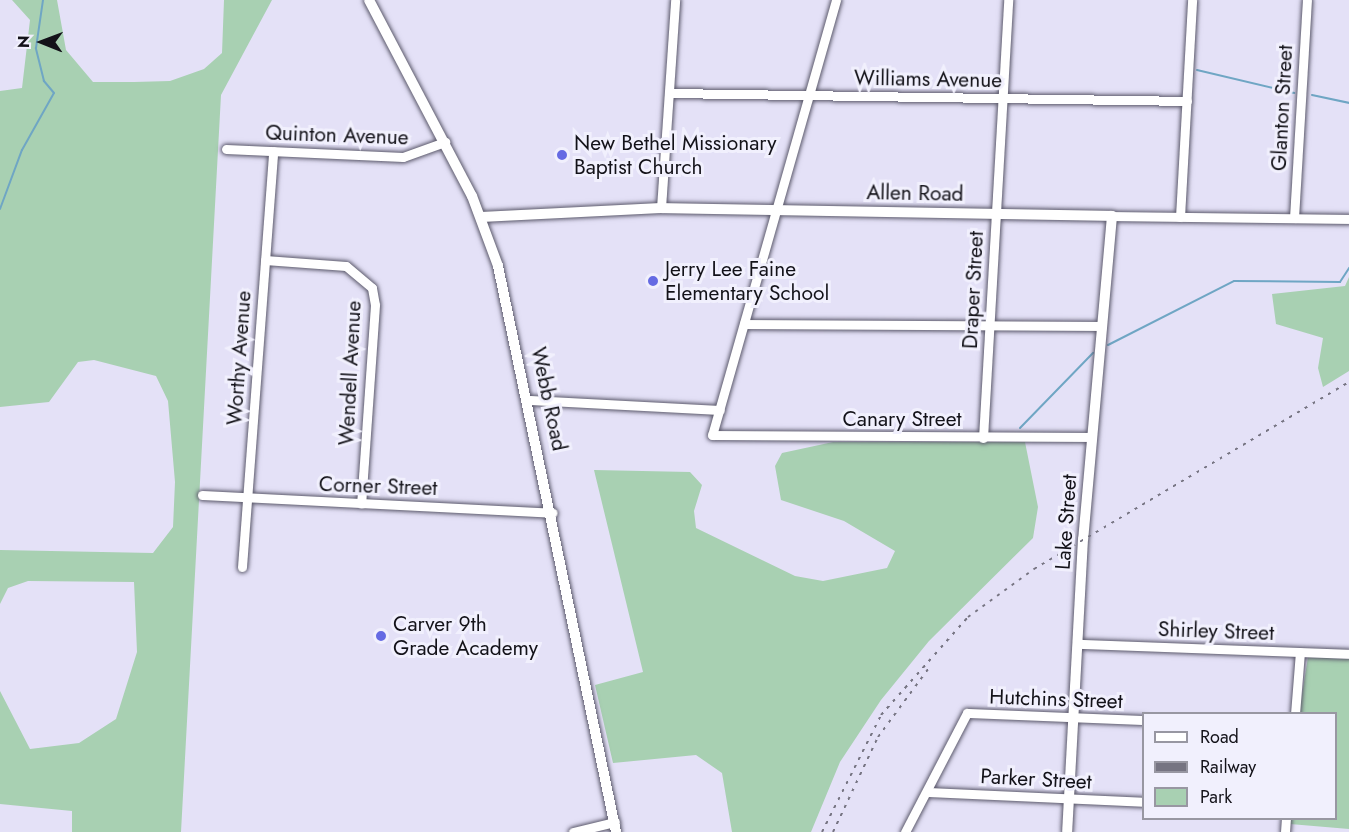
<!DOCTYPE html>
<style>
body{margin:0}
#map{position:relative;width:1349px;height:832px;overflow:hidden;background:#e4e1f7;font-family:Jost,sans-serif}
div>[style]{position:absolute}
.green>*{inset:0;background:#a8d0b2}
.stream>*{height:2px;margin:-1px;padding:0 1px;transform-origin:1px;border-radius:1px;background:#6fa6c4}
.roads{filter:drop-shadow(0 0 2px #5c5a6c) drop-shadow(0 0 2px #5c5a6c)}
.minor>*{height:9px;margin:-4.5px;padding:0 4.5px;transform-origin:4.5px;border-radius:4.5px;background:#fff}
.tertiary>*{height:10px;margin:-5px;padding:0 5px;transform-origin:5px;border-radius:5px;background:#fff}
.rail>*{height:2px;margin-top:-1px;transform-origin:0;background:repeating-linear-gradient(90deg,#767482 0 3px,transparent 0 9px)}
.dots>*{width:16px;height:16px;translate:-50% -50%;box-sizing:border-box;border:3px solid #f1f0fd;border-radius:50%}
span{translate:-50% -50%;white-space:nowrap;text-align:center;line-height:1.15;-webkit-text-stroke:6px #f1f0fd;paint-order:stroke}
.street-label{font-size:21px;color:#131219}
.poi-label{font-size:21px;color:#131219}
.left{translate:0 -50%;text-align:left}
.legend{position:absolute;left:1142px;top:712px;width:195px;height:108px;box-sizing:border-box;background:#f1f0fd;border:2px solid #9897a2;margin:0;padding:8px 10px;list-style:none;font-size:18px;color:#131219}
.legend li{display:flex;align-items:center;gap:12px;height:30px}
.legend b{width:30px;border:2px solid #9897a2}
.north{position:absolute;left:12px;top:12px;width:60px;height:60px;-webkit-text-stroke:4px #f1f0fd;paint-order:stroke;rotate:271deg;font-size:16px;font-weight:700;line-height:24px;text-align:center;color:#131219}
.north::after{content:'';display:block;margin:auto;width:21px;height:27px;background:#131219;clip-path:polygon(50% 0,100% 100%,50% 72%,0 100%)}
</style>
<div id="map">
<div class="green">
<div style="clip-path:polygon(12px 0,57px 0,66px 50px,93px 82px,134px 82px,170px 81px,204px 69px,222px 53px,224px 0,272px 0,221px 95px,181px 832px,72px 832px,72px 811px,0 804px,0 691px,30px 749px,79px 743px,116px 719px,137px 652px,134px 582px,28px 581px,8px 588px,0 604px,0 550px,153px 553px,173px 527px,175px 482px,168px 401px,156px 376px,94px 360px,78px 362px,49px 402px,0 407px,0 91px,22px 88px,30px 20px)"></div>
<div style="clip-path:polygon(1349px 277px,1349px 371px,1323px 387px,1318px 368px,1323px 338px,1276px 324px,1272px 294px,1345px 286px)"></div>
<div style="clip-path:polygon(833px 442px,1025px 442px,1038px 507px,1033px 538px,929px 641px,881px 700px,840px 762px,811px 832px,732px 832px,722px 773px,696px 755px,613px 763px,595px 685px,643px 672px,594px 470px,690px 472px,702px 485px,694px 511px,696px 528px,795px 576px,823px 581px,887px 568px,895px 551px,844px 521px,781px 500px,775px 466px,782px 453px)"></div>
<div style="clip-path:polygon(1308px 657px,1349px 659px,1349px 829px,1290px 824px,1290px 819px,1336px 818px,1336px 714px,1299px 713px)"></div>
</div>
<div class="stream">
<div style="left:1197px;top:70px;width:100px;rotate:13.3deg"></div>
<div style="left:1312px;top:95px;width:38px;rotate:12deg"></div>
<div style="left:0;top:209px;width:63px;rotate:-69.6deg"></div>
<div style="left:22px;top:150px;width:65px;rotate:-60.7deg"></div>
<div style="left:54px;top:93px;width:16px;rotate:-130deg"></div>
<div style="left:44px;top:81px;width:34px;rotate:-104deg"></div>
<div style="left:36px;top:48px;width:49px;rotate:-81.7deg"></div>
<div style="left:1108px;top:345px;width:141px;rotate:-26.9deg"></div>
<div style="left:1234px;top:281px;width:106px;rotate:0.5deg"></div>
<div style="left:1340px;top:282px;width:17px;rotate:-57deg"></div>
<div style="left:1020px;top:428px;width:105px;rotate:-45.8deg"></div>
</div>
<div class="roads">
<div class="minor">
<div style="left:836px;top:0;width:452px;rotate:105.9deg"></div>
<div style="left:712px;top:435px;width:380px;rotate:0.3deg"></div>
<div style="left:669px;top:93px;width:518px;rotate:0.88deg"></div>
<div style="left:226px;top:149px;width:177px;rotate:2.6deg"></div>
<div style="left:403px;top:157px;width:45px;rotate:-19.7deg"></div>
<div style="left:661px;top:208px;width:208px;rotate:-86.1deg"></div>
<div style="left:1112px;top:216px;width:237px;rotate:0.7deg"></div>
<div style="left:1180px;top:217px;width:217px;rotate:-86.8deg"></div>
<div style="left:1294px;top:218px;width:218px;rotate:-86.6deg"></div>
<div style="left:265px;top:260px;width:81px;rotate:4.2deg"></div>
<div style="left:346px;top:266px;width:34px;rotate:40deg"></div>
<div style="left:372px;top:288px;width:17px;rotate:80deg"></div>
<div style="left:375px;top:305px;width:199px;rotate:94deg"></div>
<div style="left:744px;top:324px;width:358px;rotate:0.3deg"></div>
<div style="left:530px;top:400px;width:190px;rotate:3deg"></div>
<div style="left:983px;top:438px;width:439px;rotate:-86.7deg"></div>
<div style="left:202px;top:495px;width:351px;rotate:2.9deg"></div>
<div style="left:242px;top:567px;width:417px;rotate:-85.7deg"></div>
<div style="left:1081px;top:644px;width:268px;rotate:2.1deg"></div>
<div style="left:1295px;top:714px;width:62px;rotate:-85.4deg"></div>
<div style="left:927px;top:792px;width:217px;rotate:2.6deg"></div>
<div style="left:573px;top:832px;width:43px;rotate:-13.4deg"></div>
<div style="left:905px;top:832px;width:134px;rotate:-62.5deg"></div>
<div style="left:967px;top:713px;width:177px;rotate:2.3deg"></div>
<div style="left:1285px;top:832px;width:14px;rotate:-86deg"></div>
</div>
<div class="tertiary">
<div style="left:369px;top:0;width:221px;rotate:62.3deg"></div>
<div style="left:472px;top:196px;width:75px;rotate:69.6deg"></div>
<div style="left:498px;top:266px;width:578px;rotate:78.22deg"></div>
<div style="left:481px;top:217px;width:180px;rotate:-2.9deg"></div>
<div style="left:661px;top:208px;width:451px;rotate:1deg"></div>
<div style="left:1112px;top:216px;width:324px;rotate:95.1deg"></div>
<div style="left:1083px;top:539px;width:293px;rotate:93.1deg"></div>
</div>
</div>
<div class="rail">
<div style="left:822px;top:832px;width:131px;rotate:-63.2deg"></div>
<div style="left:881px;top:715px;width:131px;rotate:-48.4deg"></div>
<div style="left:968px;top:617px;width:82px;rotate:-36deg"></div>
<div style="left:1034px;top:569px;width:366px;rotate:-30.7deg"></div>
<div style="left:833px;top:832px;width:105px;rotate:-64.7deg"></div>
<div style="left:878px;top:737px;width:89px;rotate:-53.6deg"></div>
</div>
<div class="dots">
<div style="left:562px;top:155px;background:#656ae3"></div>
<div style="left:653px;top:281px;background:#656ae3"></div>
<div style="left:381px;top:636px;background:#656ae3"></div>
</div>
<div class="street-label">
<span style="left:928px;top:79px;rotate:1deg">Williams Avenue</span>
<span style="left:1282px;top:108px;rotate:-87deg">Glanton Street</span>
<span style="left:337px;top:135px;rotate:2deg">Quinton Avenue</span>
<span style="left:915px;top:193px;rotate:1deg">Allen Road</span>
<span style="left:973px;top:290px;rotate:-87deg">Draper Street</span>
<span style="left:239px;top:358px;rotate:-86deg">Worthy Avenue</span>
<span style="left:350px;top:373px;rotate:-87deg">Wendell Avenue</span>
<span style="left:549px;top:399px;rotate:78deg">Webb Road</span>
<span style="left:902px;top:419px">Canary Street</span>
<span style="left:378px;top:486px;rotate:2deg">Corner Street</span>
<span style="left:1066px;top:522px;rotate:-86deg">Lake Street</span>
<span style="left:1216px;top:631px;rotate:2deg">Shirley Street</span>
<span style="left:1056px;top:699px;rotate:2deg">Hutchins Street</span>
<span style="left:1036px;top:779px;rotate:3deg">Parker Street</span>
</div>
<div class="poi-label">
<span class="left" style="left:574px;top:155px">New Bethel Missionary<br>Baptist Church</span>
<span class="left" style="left:665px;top:281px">Jerry Lee Faine<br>Elementary School</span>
<span class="left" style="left:393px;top:636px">Carver 9th<br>Grade Academy</span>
</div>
<ul class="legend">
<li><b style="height:8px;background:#fff"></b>Road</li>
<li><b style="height:8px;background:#767482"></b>Railway</li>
<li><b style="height:16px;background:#a8d0b2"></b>Park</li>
</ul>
<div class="north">N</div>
</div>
